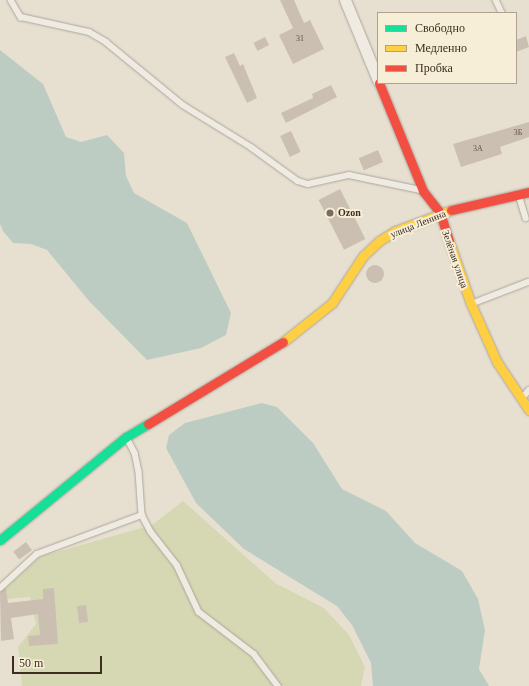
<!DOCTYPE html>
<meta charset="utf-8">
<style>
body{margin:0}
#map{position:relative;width:529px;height:686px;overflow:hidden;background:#e7e0d1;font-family:"Times New Roman",serif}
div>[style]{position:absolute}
.green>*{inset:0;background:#d6d7b3}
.water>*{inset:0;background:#bcccc2}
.building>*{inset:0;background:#cbbfb2;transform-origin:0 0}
.round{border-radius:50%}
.roads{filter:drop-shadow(0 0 1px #ada599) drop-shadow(0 0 1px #ada599)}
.lane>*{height:5.5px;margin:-2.75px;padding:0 2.75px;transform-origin:2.75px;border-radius:2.75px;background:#efebe3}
.street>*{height:11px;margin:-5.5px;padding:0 5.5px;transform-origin:5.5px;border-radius:5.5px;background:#efebe3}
.fast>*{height:9px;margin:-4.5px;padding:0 4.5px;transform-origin:4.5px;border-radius:4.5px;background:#16e098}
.slow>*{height:9px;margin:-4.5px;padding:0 4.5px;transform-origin:4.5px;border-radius:4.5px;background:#ffcf43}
.jam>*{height:9px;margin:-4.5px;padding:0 4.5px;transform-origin:4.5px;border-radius:4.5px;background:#f24e42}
.dots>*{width:11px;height:11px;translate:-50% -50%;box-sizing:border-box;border:2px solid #f7eed8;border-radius:50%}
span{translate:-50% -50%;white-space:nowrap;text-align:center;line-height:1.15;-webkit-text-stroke:4px #f7eed8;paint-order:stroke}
.number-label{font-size:8px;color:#605244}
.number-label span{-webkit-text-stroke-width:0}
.poi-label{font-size:10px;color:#3d2e20;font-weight:700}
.left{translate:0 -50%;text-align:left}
.street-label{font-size:10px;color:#3d2e20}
.legend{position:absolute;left:377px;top:12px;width:140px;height:72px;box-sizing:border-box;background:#f7eed8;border:1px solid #ada18e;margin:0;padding:5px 7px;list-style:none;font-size:12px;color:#3d2e20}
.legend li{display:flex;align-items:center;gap:8px;height:20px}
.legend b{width:20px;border:1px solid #ada18e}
.scale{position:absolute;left:12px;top:656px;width:90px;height:18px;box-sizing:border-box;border:2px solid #3d2e20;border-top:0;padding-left:5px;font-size:12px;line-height:14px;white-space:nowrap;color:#3d2e20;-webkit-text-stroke:3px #f7eed8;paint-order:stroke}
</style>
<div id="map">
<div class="green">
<div style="clip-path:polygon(183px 501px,275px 583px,324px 608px,349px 635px,365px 667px,361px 686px,22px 686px,18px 647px,36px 624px,30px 597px,8px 599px,5px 589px,39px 557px,152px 525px)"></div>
</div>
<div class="water">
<div style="clip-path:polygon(0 50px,43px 84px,66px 137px,81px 142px,107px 135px,124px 153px,126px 176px,134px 193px,187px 223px,231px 313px,226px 335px,201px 348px,147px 360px,89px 301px,47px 250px,31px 244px,13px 243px,3px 231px,0 224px)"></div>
<div style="clip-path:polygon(262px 403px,277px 407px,313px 443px,342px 489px,386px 511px,415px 543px,462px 571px,478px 599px,485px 630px,479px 669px,489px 686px,373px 686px,371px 663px,352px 625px,337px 606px,244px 549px,196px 503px,166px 448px,169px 435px,185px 423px)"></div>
</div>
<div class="building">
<div style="clip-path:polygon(280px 0,294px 0,304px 23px,310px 20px,324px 49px,293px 64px,279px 35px,293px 28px)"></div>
<div style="clip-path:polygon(526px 36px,529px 47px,516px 52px,516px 40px)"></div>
<div style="left:265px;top:37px;width:9px;height:13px;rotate:63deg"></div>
<div style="clip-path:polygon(234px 53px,240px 66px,243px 64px,257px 98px,247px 103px,225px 57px)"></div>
<div style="clip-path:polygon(331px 85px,337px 97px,286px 123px,281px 113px,313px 98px,312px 94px)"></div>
<div style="clip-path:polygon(529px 122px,529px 137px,500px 147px,502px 154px,461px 167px,453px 144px)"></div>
<div style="left:291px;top:131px;width:23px;height:12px;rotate:65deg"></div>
<div style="left:378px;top:150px;width:13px;height:21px;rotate:67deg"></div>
<div style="left:340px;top:189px;width:56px;height:24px;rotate:63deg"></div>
<div class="round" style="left:366px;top:265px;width:18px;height:18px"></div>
<div style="left:26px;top:542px;width:10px;height:16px;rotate:53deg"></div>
<div style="clip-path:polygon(6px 588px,8px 603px,43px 599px,43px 589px,54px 588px,58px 644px,29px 646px,28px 636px,40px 635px,38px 614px,11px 618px,14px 639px,1px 641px,0 592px)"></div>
<div style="left:86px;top:605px;width:17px;height:9px;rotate:83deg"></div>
</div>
<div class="roads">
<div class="lane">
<div style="left:11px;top:0;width:20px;rotate:60deg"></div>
<div style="left:21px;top:17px;width:70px;rotate:12.4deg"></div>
<div style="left:89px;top:32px;width:20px;rotate:30deg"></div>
<div style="left:106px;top:42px;width:99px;rotate:39.3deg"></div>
<div style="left:183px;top:105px;width:80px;rotate:31.7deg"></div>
<div style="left:251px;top:147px;width:58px;rotate:35.9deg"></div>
<div style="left:298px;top:181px;width:10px;rotate:17deg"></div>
<div style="left:308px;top:184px;width:42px;rotate:-12.4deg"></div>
<div style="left:349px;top:175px;width:74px;rotate:11.8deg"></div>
<div style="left:496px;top:0;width:14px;rotate:65deg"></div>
<div style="left:519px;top:195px;width:24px;rotate:73deg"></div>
<div style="left:471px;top:304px;width:61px;rotate:-21.1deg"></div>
<div style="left:523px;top:397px;width:9px;rotate:-49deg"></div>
<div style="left:127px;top:438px;width:17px;rotate:62deg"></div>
<div style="left:135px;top:453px;width:19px;rotate:78deg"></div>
<div style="left:139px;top:472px;width:43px;rotate:86deg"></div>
<div style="left:0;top:588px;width:50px;rotate:-42.6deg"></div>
<div style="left:37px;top:554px;width:112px;rotate:-20.4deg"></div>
<div style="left:142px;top:515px;width:19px;rotate:62deg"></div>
<div style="left:151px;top:532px;width:42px;rotate:51.8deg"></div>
<div style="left:177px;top:565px;width:52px;rotate:64.9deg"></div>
<div style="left:199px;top:612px;width:69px;rotate:37.4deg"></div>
<div style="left:254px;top:654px;width:40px;rotate:53deg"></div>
</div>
<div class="street">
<div style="left:345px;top:0;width:87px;rotate:67.6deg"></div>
</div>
<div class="fast">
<div style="left:0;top:540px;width:163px;rotate:-39.3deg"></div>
<div style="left:126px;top:437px;width:26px;rotate:-31deg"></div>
</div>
<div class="slow">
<div style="left:449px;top:241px;width:67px;rotate:70.8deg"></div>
<div style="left:471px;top:304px;width:64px;rotate:65.9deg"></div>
<div style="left:497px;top:362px;width:58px;rotate:56.3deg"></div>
<div style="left:283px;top:342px;width:63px;rotate:-38.5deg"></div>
<div style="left:332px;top:303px;width:56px;rotate:-56.6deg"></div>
<div style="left:363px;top:256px;width:22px;rotate:-43deg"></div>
<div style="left:379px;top:241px;width:19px;rotate:-32deg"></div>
<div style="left:395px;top:231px;width:60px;rotate:-20.6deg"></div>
</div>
<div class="jam">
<div style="left:379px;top:83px;width:117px;rotate:67.8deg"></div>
<div style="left:423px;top:191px;width:28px;rotate:52deg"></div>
<div style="left:440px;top:213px;width:29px;rotate:72deg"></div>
<div style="left:451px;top:210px;width:80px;rotate:-13deg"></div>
<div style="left:148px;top:424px;width:158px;rotate:-31.3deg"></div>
</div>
</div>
<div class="dots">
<div style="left:330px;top:213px;background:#786c5e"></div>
</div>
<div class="number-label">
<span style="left:300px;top:39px">31</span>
<span style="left:518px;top:133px">3Б</span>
<span style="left:478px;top:149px">3А</span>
</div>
<div class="poi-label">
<span class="left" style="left:338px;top:213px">Ozon</span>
</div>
<div class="street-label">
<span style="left:418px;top:224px;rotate:-22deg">улица Ленина</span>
<span style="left:455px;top:259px;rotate:71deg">Зелёная улица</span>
</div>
<ul class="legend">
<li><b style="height:5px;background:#16e098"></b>Свободно</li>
<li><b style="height:5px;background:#ffcf43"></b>Медленно</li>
<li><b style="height:5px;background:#f24e42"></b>Пробка</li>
</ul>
<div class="scale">50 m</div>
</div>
